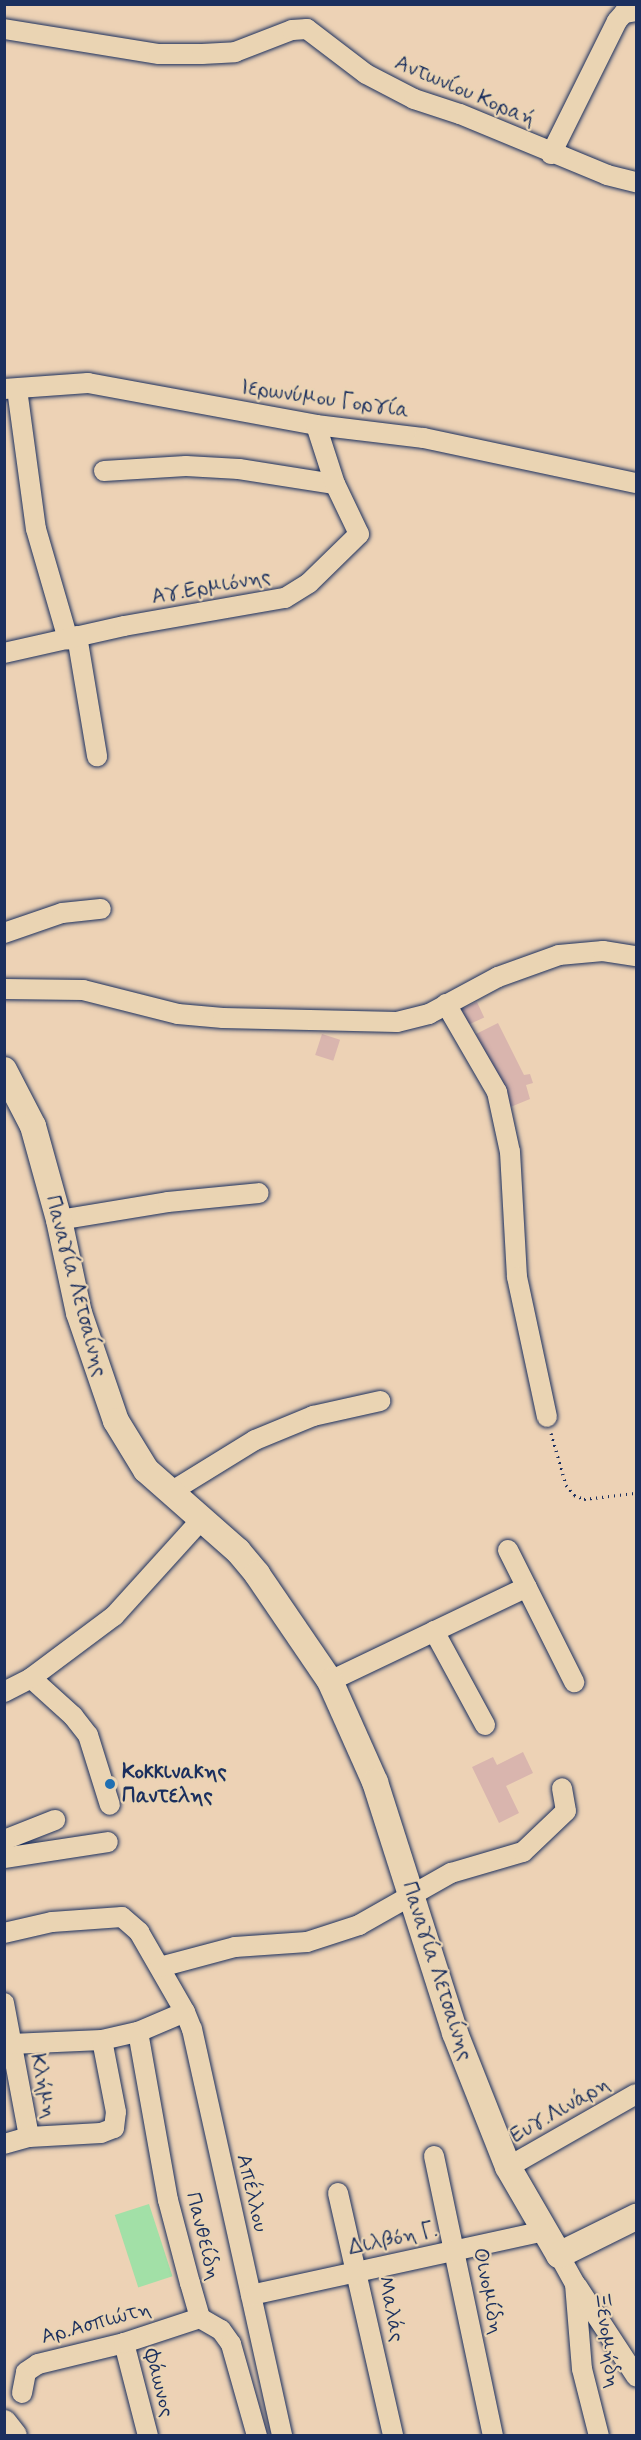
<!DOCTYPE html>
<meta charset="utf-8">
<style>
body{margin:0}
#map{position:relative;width:641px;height:2440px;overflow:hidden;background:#edd2b5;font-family:Mynerve,sans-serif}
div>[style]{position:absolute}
.green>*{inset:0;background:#a2e0a7;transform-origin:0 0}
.building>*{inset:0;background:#d9b5ae;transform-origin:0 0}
.path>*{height:3px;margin-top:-1.5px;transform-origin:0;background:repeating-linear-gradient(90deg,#1b2f5e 0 1.5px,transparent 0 6px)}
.roads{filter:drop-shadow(0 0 2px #1b2f5e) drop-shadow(0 0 2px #1b2f5e)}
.minor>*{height:20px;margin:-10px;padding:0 10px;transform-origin:10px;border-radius:10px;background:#ead4b3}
.major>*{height:26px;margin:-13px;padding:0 13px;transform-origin:13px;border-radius:13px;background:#ead4b3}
.dots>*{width:16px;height:16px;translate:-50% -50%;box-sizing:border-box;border:3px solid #ead4b3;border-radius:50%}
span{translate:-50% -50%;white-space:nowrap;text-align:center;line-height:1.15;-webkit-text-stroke:4.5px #ead4b3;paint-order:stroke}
.street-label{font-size:21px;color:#1b2f5e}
.poi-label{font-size:21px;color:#1b2f5e;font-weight:700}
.left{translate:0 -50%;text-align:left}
.frame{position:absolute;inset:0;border:6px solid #1b2f5e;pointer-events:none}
</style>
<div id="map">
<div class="green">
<div style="left:149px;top:2204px;width:76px;height:36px;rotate:72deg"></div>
</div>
<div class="building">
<div style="left:477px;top:1002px;width:17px;height:17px;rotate:65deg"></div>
<div style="clip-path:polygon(498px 1023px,524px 1075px,530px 1074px,533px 1083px,526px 1085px,530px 1099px,508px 1108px,502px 1086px,476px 1034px)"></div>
<div style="left:322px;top:1034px;width:19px;height:22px;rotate:18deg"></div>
<div style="clip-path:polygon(523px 1752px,533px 1773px,506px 1786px,519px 1813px,499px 1823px,472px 1767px,493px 1757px,497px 1765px)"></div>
</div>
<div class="path">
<div style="left:551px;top:1433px;width:54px;rotate:73.9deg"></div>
<div style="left:566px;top:1485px;width:13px;rotate:51deg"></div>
<div style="left:574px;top:1495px;width:11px;rotate:22deg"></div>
<div style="left:584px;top:1499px;width:51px;rotate:-6.7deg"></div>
</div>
<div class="roads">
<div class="minor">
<div style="left:4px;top:29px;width:157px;rotate:9.2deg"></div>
<div style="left:159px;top:54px;width:43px"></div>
<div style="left:202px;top:54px;width:33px;rotate:-3deg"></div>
<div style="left:235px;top:52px;width:61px;rotate:-21.1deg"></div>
<div style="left:292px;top:30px;width:15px;rotate:-4deg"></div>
<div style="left:307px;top:29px;width:74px;rotate:37.3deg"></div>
<div style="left:366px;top:74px;width:54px;rotate:27.5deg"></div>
<div style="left:414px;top:99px;width:48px;rotate:18.1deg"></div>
<div style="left:460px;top:114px;width:159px;rotate:22.5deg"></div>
<div style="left:607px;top:175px;width:30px;rotate:14deg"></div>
<div style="left:551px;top:154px;width:148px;rotate:-63.6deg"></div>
<div style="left:617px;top:21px;width:11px;rotate:-49deg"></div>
<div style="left:624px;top:13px;width:12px;rotate:-9deg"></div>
<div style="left:4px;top:389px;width:84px;rotate:-4.1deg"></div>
<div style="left:88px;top:383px;width:232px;rotate:10.4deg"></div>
<div style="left:316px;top:425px;width:109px;rotate:6.9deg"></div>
<div style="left:424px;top:438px;width:217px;rotate:12deg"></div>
<div style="left:17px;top:389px;width:141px;rotate:82.3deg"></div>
<div style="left:36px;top:529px;width:115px;rotate:73.8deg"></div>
<div style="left:104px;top:471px;width:82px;rotate:-3.5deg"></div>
<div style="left:186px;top:466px;width:53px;rotate:3.2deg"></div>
<div style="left:239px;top:469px;width:97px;rotate:8.9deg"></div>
<div style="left:77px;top:636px;width:122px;rotate:80.5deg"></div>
<div style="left:4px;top:653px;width:123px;rotate:-12.7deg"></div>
<div style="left:124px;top:626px;width:163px;rotate:-9.9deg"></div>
<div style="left:285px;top:598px;width:28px;rotate:-32deg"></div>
<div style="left:309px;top:583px;width:70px;rotate:-44.4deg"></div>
<div style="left:359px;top:534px;width:55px;rotate:-115.6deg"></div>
<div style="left:335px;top:484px;width:62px;rotate:-107.9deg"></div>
<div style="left:4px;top:933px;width:61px;rotate:-19deg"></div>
<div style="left:62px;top:913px;width:39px;rotate:-6deg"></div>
<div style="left:4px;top:989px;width:79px;rotate:0.7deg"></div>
<div style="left:83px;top:990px;width:98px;rotate:14.2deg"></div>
<div style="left:178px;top:1014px;width:45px;rotate:5.1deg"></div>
<div style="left:223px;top:1018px;width:174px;rotate:1.3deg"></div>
<div style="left:397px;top:1022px;width:33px;rotate:-14deg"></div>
<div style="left:429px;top:1014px;width:78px;rotate:-28.2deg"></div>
<div style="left:498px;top:977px;width:65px;rotate:-19.8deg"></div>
<div style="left:559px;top:955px;width:44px;rotate:-5.2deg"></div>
<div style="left:603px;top:951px;width:33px;rotate:9deg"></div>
<div style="left:446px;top:1004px;width:102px;rotate:59.9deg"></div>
<div style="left:497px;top:1092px;width:61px;rotate:77.8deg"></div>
<div style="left:510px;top:1152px;width:125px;rotate:86.8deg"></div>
<div style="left:517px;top:1277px;width:143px;rotate:77.9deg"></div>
<div style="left:59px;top:1220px;width:110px;rotate:-9.4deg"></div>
<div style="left:168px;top:1202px;width:91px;rotate:-5.6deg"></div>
<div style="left:169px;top:1493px;width:101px;rotate:-31.6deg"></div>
<div style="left:255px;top:1440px;width:63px;rotate:-22.5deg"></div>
<div style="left:313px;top:1416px;width:69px;rotate:-12.6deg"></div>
<div style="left:508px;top:1550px;width:148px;rotate:63.4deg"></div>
<div style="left:434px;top:1631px;width:107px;rotate:61.5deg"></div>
<div style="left:31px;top:1678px;width:57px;rotate:42.1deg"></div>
<div style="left:73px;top:1716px;width:24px;rotate:52deg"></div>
<div style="left:88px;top:1735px;width:73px;rotate:72.6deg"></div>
<div style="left:330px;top:1681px;width:218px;rotate:-25.5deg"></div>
<div style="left:4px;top:1692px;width:30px;rotate:-27deg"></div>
<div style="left:31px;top:1678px;width:104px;rotate:-36.8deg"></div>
<div style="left:114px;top:1616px;width:128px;rotate:-47.8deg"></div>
<div style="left:4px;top:1840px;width:55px;rotate:-21.4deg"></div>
<div style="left:4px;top:1858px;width:105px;rotate:-8.7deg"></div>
<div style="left:4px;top:1933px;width:49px;rotate:-12.9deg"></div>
<div style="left:52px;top:1922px;width:70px;rotate:-4.1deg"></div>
<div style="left:122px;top:1917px;width:23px;rotate:41deg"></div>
<div style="left:139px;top:1932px;width:92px;rotate:60.1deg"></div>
<div style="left:185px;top:2012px;width:18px;rotate:68deg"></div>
<div style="left:192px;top:2029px;width:417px;rotate:77.5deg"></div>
<div style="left:160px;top:1967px;width:78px;rotate:-14.9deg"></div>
<div style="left:235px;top:1947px;width:72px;rotate:-4deg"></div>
<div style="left:307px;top:1942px;width:55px;rotate:-18.1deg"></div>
<div style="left:359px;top:1925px;width:106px;rotate:-29.5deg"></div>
<div style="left:451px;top:1873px;width:75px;rotate:-16.3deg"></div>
<div style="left:523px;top:1852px;width:59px;rotate:-43.6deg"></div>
<div style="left:566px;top:1811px;width:23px;rotate:-100deg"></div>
<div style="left:4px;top:2003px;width:136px;rotate:79.4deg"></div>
<div style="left:138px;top:2032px;width:171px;rotate:79.9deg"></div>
<div style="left:168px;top:2200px;width:86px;rotate:75.2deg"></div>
<div style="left:190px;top:2283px;width:36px;rotate:74deg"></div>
<div style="left:200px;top:2318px;width:24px;rotate:30deg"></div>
<div style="left:221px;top:2330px;width:17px;rotate:54deg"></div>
<div style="left:231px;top:2344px;width:96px;rotate:74.2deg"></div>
<div style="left:11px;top:2044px;width:91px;rotate:-2.5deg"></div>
<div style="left:102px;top:2040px;width:37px;rotate:-13deg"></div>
<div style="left:138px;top:2032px;width:51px;rotate:-23.1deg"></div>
<div style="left:4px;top:2144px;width:26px;rotate:-16deg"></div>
<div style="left:29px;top:2137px;width:72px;rotate:-3.2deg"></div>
<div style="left:101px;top:2133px;width:14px;rotate:-21deg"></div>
<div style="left:114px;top:2128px;width:16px;rotate:-83deg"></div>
<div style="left:116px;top:2112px;width:73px;rotate:-101deg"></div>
<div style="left:434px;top:2156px;width:286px;rotate:78.1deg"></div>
<div style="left:508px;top:2167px;width:147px;rotate:-29.7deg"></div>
<div style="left:338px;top:2193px;width:249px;rotate:77.2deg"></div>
<div style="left:559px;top:2255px;width:33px;rotate:61deg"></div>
<div style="left:575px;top:2284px;width:85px;rotate:85.3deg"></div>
<div style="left:582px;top:2369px;width:69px;rotate:75.8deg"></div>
<div style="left:577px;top:2286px;width:108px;rotate:56.8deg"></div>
<div style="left:251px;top:2295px;width:301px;rotate:-12.3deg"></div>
<div style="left:124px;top:2343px;width:96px;rotate:75.5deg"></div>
<div style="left:22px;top:2393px;width:21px;rotate:-79deg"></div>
<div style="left:26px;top:2372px;width:14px;rotate:-34deg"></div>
<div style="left:38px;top:2364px;width:89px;rotate:-13.7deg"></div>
<div style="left:124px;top:2343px;width:80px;rotate:-18.2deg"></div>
</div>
<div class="major">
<div style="left:4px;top:1070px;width:63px;rotate:62.6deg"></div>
<div style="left:33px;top:1126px;width:98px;rotate:74.5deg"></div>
<div style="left:59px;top:1220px;width:95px;rotate:77.9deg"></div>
<div style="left:79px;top:1313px;width:114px;rotate:71.1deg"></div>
<div style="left:116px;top:1421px;width:57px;rotate:58.5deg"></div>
<div style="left:146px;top:1470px;width:123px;rotate:41.4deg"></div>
<div style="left:238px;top:1551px;width:30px;rotate:50deg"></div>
<div style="left:257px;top:1574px;width:130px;rotate:55.7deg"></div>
<div style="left:330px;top:1681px;width:111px;rotate:66deg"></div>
<div style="left:375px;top:1782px;width:263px;rotate:72.3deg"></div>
<div style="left:455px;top:2033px;width:144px;rotate:68.4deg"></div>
<div style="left:508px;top:2167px;width:102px;rotate:59.9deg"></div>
<div style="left:559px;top:2255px;width:86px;rotate:-26.3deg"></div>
<div style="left:4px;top:2423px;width:16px;rotate:52deg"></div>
</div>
</div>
<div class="dots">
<div style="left:110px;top:1784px;background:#1f6fb2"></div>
</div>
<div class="street-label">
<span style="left:465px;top:91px;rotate:23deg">Αντωνίου Κοραή</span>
<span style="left:325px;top:399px;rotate:8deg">Ιερωνύμου Γοργία</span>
<span style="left:211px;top:587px;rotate:-10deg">Αγ.Ερμιόνης</span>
<span style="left:76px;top:1286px;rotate:75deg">Παναγία Λετσαίνης</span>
<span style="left:437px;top:1971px;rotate:72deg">Παναγία Λετσαίνης</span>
<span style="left:43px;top:2086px;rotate:79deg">Κλήμη</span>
<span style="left:560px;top:2110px;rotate:-30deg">Ευγ.Λινάρη</span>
<span style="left:252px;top:2193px;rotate:77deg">Απέλλου</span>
<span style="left:203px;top:2236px;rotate:76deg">Πανθείδη</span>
<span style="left:393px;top:2239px;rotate:-12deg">Διλβόη Γ.</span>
<span style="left:488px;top:2291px;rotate:79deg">Οινομίδη</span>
<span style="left:391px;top:2309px;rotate:79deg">Μαλάς</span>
<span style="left:96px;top:2323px;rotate:-15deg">Αρ.Ασπιώτη</span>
<span style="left:607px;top:2340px;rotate:83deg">Ξενομήδη</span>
<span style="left:159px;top:2383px;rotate:76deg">Φάωνος</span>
</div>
<div class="poi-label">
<span class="left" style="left:122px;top:1784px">Κοκκινακης<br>Παντελης</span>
</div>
<div class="frame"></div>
</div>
